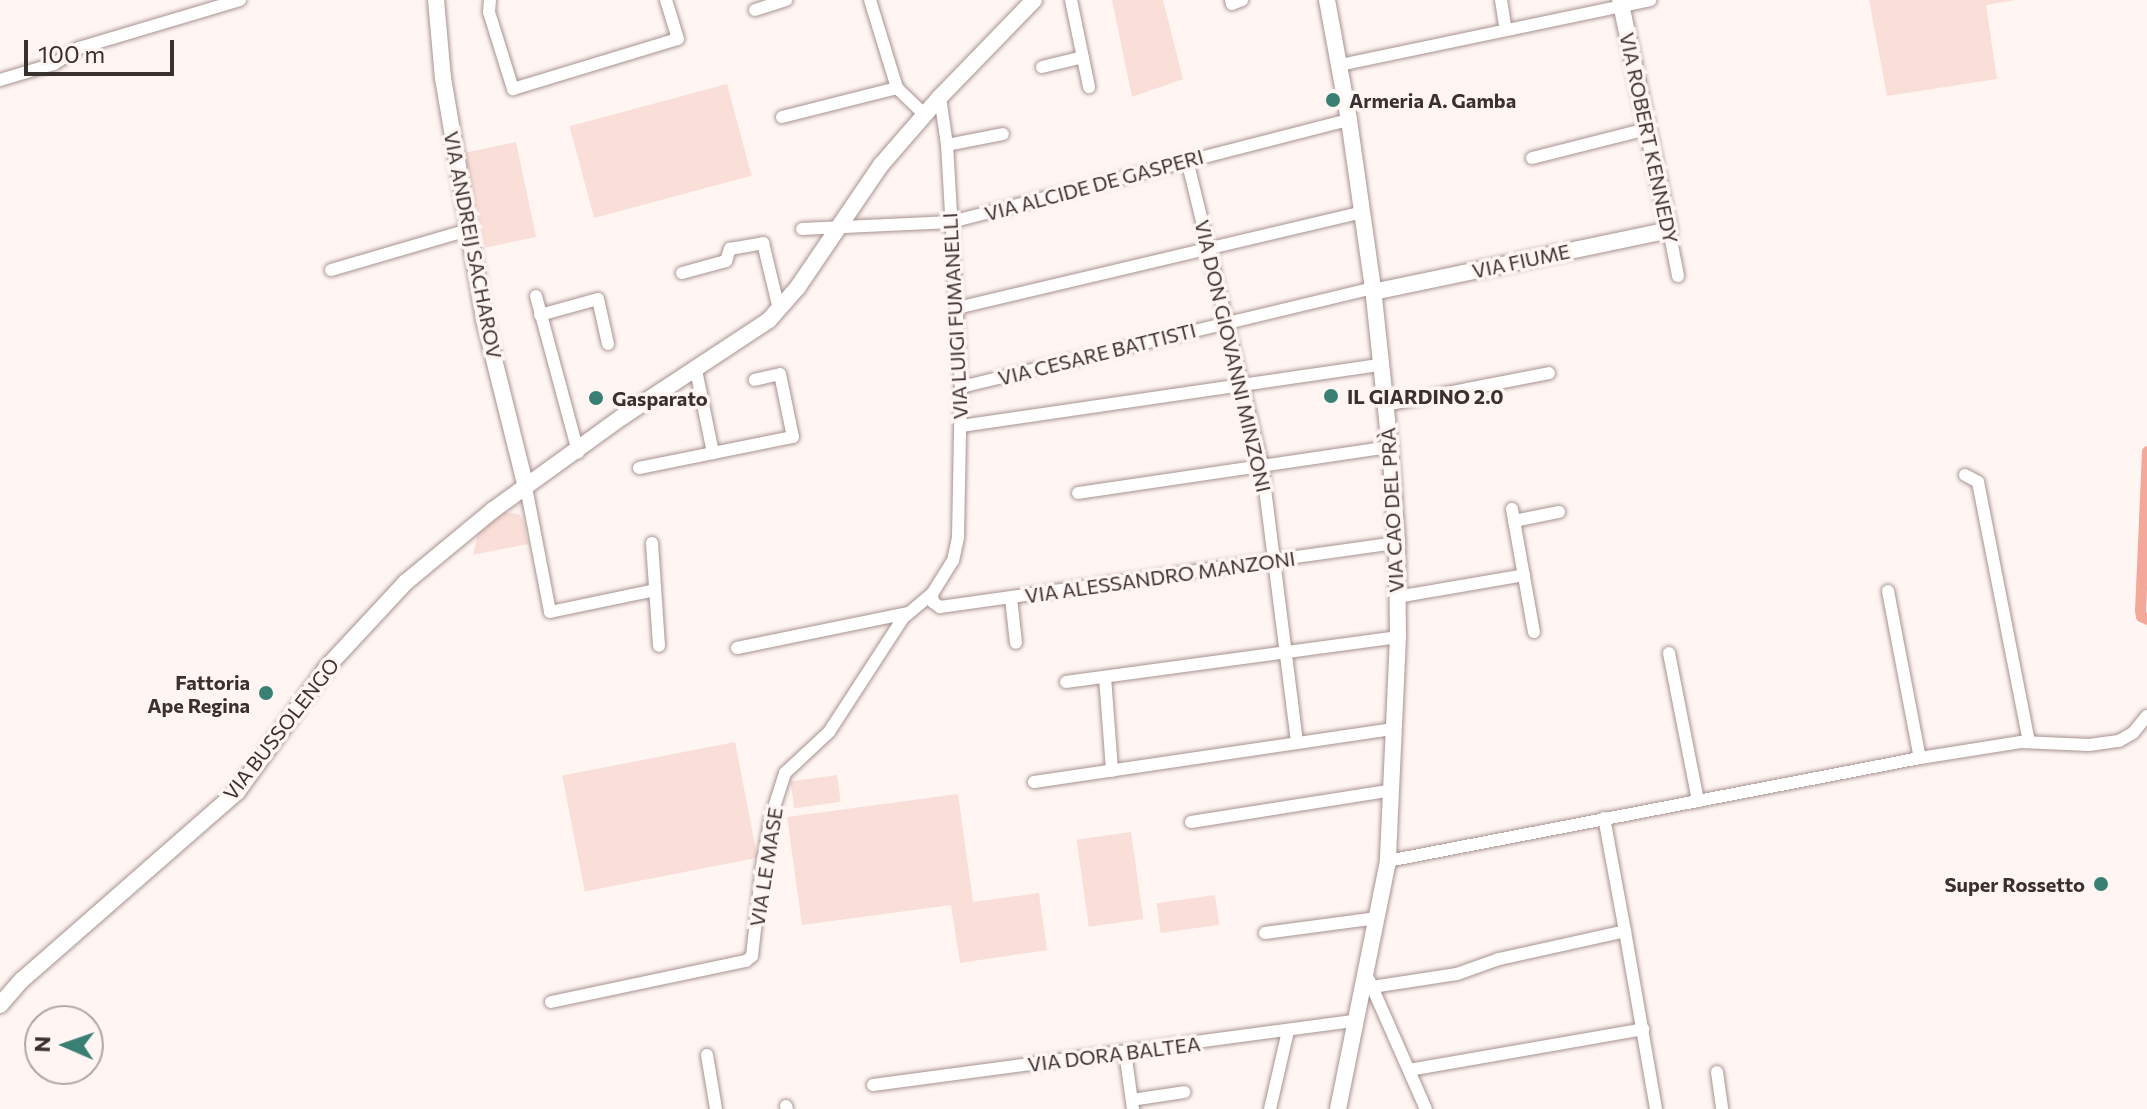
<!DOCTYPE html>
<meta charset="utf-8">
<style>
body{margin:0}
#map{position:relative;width:2147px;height:1109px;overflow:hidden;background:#fff6f4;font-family:Commissioner,sans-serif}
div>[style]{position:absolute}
.green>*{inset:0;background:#faded8;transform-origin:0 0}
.canal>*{height:11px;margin:-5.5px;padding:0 5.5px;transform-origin:5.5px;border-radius:5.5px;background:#f3a899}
.roads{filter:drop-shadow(0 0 2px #a7938f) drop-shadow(0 0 2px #a7938f)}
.street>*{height:12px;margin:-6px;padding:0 6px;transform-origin:6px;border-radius:6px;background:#fff}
.secondary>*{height:16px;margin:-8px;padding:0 8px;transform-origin:8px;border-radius:8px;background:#fff}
.dots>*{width:22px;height:22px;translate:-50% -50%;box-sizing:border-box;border:4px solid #fff6f4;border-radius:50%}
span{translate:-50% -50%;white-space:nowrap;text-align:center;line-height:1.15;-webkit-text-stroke:7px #fff6f4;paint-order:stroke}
.poi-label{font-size:20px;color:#39312f;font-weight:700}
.left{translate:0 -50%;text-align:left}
.right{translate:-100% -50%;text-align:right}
.street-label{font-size:20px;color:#39312f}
.north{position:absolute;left:24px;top:1005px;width:80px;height:80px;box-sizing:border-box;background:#fff6f4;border:2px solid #b0a7a5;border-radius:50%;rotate:272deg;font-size:22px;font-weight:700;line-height:32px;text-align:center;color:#39312f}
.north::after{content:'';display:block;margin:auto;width:28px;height:36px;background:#3a7f74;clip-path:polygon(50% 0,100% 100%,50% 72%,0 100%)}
.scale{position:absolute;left:24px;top:40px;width:150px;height:36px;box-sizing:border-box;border:4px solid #39312f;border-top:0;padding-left:10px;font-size:24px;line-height:28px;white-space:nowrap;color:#39312f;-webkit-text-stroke:6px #fff6f4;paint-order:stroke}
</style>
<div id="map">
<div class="green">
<div style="clip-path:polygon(1112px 0,1163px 0,1183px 79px,1132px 97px)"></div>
<div style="clip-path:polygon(1869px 0,2016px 0,1986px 5px,1997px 79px,1887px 96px)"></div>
<div style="left:727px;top:84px;width:95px;height:163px;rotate:75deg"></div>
<div style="left:516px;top:142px;width:97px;height:52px;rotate:78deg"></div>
<div style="clip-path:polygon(505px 512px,519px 514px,523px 520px,528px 544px,473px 555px,478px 533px)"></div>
<div style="left:735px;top:742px;width:118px;height:176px;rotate:79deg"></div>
<div style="left:837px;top:775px;width:27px;height:47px;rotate:82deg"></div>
<div style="clip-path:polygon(958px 794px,973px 902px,1039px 893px,1047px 950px,960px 963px,951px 905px,802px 925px,787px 817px)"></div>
<div style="left:1131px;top:832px;width:88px;height:55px;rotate:82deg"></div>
<div style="left:1215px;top:895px;width:30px;height:59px;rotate:82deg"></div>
</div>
<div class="canal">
<div style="left:2147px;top:451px;width:159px;rotate:92.5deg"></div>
<div style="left:2140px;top:610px;width:6px;rotate:81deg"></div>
<div style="left:2141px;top:616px;width:7px;rotate:27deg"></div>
</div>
<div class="roads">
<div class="street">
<div style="left:490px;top:0;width:12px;rotate:95deg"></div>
<div style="left:489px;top:12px;width:81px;rotate:72.7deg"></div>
<div style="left:513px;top:89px;width:172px;rotate:-16.9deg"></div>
<div style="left:678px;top:39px;width:41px;rotate:-107.1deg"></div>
<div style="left:870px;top:0;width:92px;rotate:72.9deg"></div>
<div style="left:897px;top:88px;width:39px;rotate:44deg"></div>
<div style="left:1071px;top:0;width:89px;rotate:78.3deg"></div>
<div style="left:1231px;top:0;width:4px;rotate:76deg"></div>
<div style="left:1232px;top:4px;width:11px;rotate:-22deg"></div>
<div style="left:1501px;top:0;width:30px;rotate:81deg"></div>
<div style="left:755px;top:10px;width:33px;rotate:-18deg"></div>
<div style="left:1340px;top:65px;width:317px;rotate:-11.8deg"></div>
<div style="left:1042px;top:67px;width:42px;rotate:-13.7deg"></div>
<div style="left:0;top:80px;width:56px;rotate:-16.5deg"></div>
<div style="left:54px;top:64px;width:30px;rotate:-33deg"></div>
<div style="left:79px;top:48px;width:168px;rotate:-16.6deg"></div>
<div style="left:782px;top:117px;width:119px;rotate:-14.2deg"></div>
<div style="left:947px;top:145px;width:57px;rotate:-11.1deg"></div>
<div style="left:1532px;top:158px;width:119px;rotate:-14.2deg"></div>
<div style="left:1187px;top:160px;width:314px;rotate:76.2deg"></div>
<div style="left:1262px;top:465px;width:280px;rotate:82.8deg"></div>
<div style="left:802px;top:229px;width:149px;rotate:-2.7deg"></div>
<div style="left:951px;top:222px;width:411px;rotate:-14.4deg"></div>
<div style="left:1669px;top:230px;width:47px;rotate:78.9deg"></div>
<div style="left:331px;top:270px;width:143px;rotate:-16.3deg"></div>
<div style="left:682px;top:273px;width:46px;rotate:-15.3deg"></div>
<div style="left:726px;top:261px;width:13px;rotate:-72deg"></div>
<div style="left:730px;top:249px;width:34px;rotate:-10deg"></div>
<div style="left:763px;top:243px;width:68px;rotate:76.4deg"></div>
<div style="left:536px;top:296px;width:162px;rotate:74.9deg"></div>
<div style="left:957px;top:308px;width:414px;rotate:-13.3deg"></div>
<div style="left:540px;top:315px;width:60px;rotate:-15.4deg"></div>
<div style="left:598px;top:299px;width:46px;rotate:77.5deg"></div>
<div style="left:696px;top:370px;width:85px;rotate:78.4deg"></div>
<div style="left:961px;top:387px;width:424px;rotate:-13.5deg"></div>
<div style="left:1385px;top:405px;width:167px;rotate:-11deg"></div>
<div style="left:961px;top:426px;width:424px;rotate:-8.3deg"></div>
<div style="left:639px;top:468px;width:157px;rotate:-11.4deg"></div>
<div style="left:793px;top:437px;width:64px;rotate:-101.7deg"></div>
<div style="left:780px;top:374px;width:26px;rotate:167deg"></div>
<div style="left:1965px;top:475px;width:15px;rotate:28deg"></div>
<div style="left:1978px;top:482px;width:265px;rotate:78.9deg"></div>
<div style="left:526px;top:487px;width:127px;rotate:79.1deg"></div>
<div style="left:550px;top:612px;width:107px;rotate:-11.8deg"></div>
<div style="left:1078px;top:493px;width:315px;rotate:-8.4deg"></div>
<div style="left:1512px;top:509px;width:125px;rotate:79.9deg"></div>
<div style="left:1514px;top:521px;width:46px;rotate:-11.3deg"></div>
<div style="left:652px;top:543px;width:103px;rotate:86.1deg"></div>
<div style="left:1888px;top:591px;width:170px;rotate:79.2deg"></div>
<div style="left:932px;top:594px;width:8px;rotate:83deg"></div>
<div style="left:933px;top:602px;width:9px;rotate:36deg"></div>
<div style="left:940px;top:607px;width:461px;rotate:-8deg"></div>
<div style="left:1397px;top:597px;width:129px;rotate:-9.8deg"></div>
<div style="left:1011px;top:598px;width:45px;rotate:83.7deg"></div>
<div style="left:737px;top:648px;width:174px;rotate:-11.6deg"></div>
<div style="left:1669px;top:653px;width:151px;rotate:78.9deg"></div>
<div style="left:1105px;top:677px;width:94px;rotate:85.7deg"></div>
<div style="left:1066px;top:682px;width:335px;rotate:-7.7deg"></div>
<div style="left:1034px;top:782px;width:365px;rotate:-8.4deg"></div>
<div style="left:1191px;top:822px;width:204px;rotate:-9deg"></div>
<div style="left:1388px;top:861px;width:542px;rotate:-10.96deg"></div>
<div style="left:1920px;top:758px;width:102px;rotate:-9deg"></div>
<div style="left:2021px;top:742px;width:68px;rotate:2.5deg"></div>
<div style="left:2089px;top:745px;width:30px;rotate:-8deg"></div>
<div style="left:2119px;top:741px;width:16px;rotate:-30deg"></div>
<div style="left:2133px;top:733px;width:22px;rotate:-51deg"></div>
<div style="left:1625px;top:931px;width:181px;rotate:80.1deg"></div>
<div style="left:1265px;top:933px;width:113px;rotate:-7.6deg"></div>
<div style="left:1369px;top:980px;width:141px;rotate:66.2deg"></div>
<div style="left:1372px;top:987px;width:86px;rotate:-8.7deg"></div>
<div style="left:1457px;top:974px;width:45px;rotate:-19.7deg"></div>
<div style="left:1499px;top:959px;width:129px;rotate:-12.5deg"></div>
<div style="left:1625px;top:931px;width:115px;rotate:-100.5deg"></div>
<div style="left:551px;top:1002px;width:199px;rotate:-11.9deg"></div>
<div style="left:746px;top:961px;width:8px;rotate:-40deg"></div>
<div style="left:752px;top:956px;width:90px;rotate:-83.6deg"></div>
<div style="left:762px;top:867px;width:51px;rotate:-79.8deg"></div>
<div style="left:771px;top:817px;width:46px;rotate:-72.3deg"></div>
<div style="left:785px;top:773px;width:60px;rotate:-43deg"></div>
<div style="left:829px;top:732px;width:136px;rotate:-57deg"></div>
<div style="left:903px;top:618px;width:38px;rotate:-40deg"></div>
<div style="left:932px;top:594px;width:39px;rotate:-58deg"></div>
<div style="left:953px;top:561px;width:25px;rotate:-78deg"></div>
<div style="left:958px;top:537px;width:150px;rotate:-88.9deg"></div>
<div style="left:961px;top:387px;width:242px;rotate:-93.3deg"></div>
<div style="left:947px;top:145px;width:49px;rotate:-98.3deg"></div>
<div style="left:1125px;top:1052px;width:58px;rotate:82deg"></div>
<div style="left:707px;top:1055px;width:55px;rotate:80.5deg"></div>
<div style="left:1409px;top:1070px;width:238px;rotate:-9.9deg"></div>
<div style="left:1717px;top:1072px;width:37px;rotate:82deg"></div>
<div style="left:873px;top:1085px;width:486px;rotate:-7.6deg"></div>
<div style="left:1132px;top:1100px;width:53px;rotate:-8.7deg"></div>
<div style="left:786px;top:1106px;width:3px;rotate:72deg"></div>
<div style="left:1270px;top:1109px;width:80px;rotate:-77deg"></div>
</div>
<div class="secondary">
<div style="left:436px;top:0;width:78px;rotate:84.9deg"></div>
<div style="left:443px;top:78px;width:244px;rotate:80.3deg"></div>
<div style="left:484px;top:319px;width:173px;rotate:76deg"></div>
<div style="left:1327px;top:0;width:122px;rotate:79.6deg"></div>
<div style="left:1349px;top:120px;width:170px;rotate:81.9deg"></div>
<div style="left:1373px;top:288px;width:160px;rotate:83.9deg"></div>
<div style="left:1390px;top:447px;width:96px;rotate:85.8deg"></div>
<div style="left:1397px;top:543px;width:94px;rotate:89.4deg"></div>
<div style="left:1398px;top:637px;width:224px;rotate:92.6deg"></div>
<div style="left:1388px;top:861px;width:253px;rotate:101.4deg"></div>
<div style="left:1373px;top:292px;width:302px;rotate:-11.8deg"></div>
<div style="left:1669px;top:230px;width:235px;rotate:-102deg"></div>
<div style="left:0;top:1005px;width:33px;rotate:-49deg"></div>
<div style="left:22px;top:980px;width:286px;rotate:-41.2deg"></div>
<div style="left:237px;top:792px;width:154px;rotate:-54.2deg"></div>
<div style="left:327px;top:667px;width:116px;rotate:-47.1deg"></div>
<div style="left:406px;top:582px;width:113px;rotate:-39.6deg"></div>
<div style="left:493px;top:510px;width:159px;rotate:-35.8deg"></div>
<div style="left:622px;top:417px;width:176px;rotate:-33.4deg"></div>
<div style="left:769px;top:320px;width:44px;rotate:-48.7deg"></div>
<div style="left:798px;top:287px;width:148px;rotate:-55.8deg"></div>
<div style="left:881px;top:165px;width:90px;rotate:-49.1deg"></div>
<div style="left:940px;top:97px;width:135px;rotate:-45.9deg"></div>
</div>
</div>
<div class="dots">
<div style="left:1333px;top:100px;background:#3a7f74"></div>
<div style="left:1331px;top:396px;background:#3a7f74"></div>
<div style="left:596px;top:398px;background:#3a7f74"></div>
<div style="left:266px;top:693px;background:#3a7f74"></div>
<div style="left:2101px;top:884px;background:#3a7f74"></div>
</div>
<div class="poi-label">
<span class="left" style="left:1349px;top:100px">Armeria A. Gamba</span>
<span class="left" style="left:1347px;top:396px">IL GIARDINO 2.0</span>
<span class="left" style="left:612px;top:398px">Gasparato</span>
<span class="right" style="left:250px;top:694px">Fattoria<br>Ape Regina</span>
<span class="right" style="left:2085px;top:884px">Super Rossetto</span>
</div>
<div class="street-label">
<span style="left:1649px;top:138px;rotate:78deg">VIA ROBERT KENNEDY</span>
<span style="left:1094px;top:185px;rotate:-15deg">VIA ALCIDE DE GASPERI</span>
<span style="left:473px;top:245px;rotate:79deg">VIA ANDREIJ SACHAROV</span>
<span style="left:1521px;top:261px;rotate:-12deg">VIA FIUME</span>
<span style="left:955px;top:316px;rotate:-93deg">VIA LUIGI FUMANELLI</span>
<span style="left:1097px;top:354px;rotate:-14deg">VIA CESARE BATTISTI</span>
<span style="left:1233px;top:356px;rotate:77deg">VIA DON GIOVANNI MINZONI</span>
<span style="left:1392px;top:510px;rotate:-93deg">VIA CAO DEL PRÀ</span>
<span style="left:1160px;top:577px;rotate:-8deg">VIA ALESSANDRO MANZONI</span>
<span style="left:281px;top:729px;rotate:-52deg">VIA BUSSOLENGO</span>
<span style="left:766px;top:867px;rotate:-81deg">VIA LE MASE</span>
<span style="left:1114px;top:1054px;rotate:-7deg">VIA DORA BALTEA</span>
</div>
<div class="north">N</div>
<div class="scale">100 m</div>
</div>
